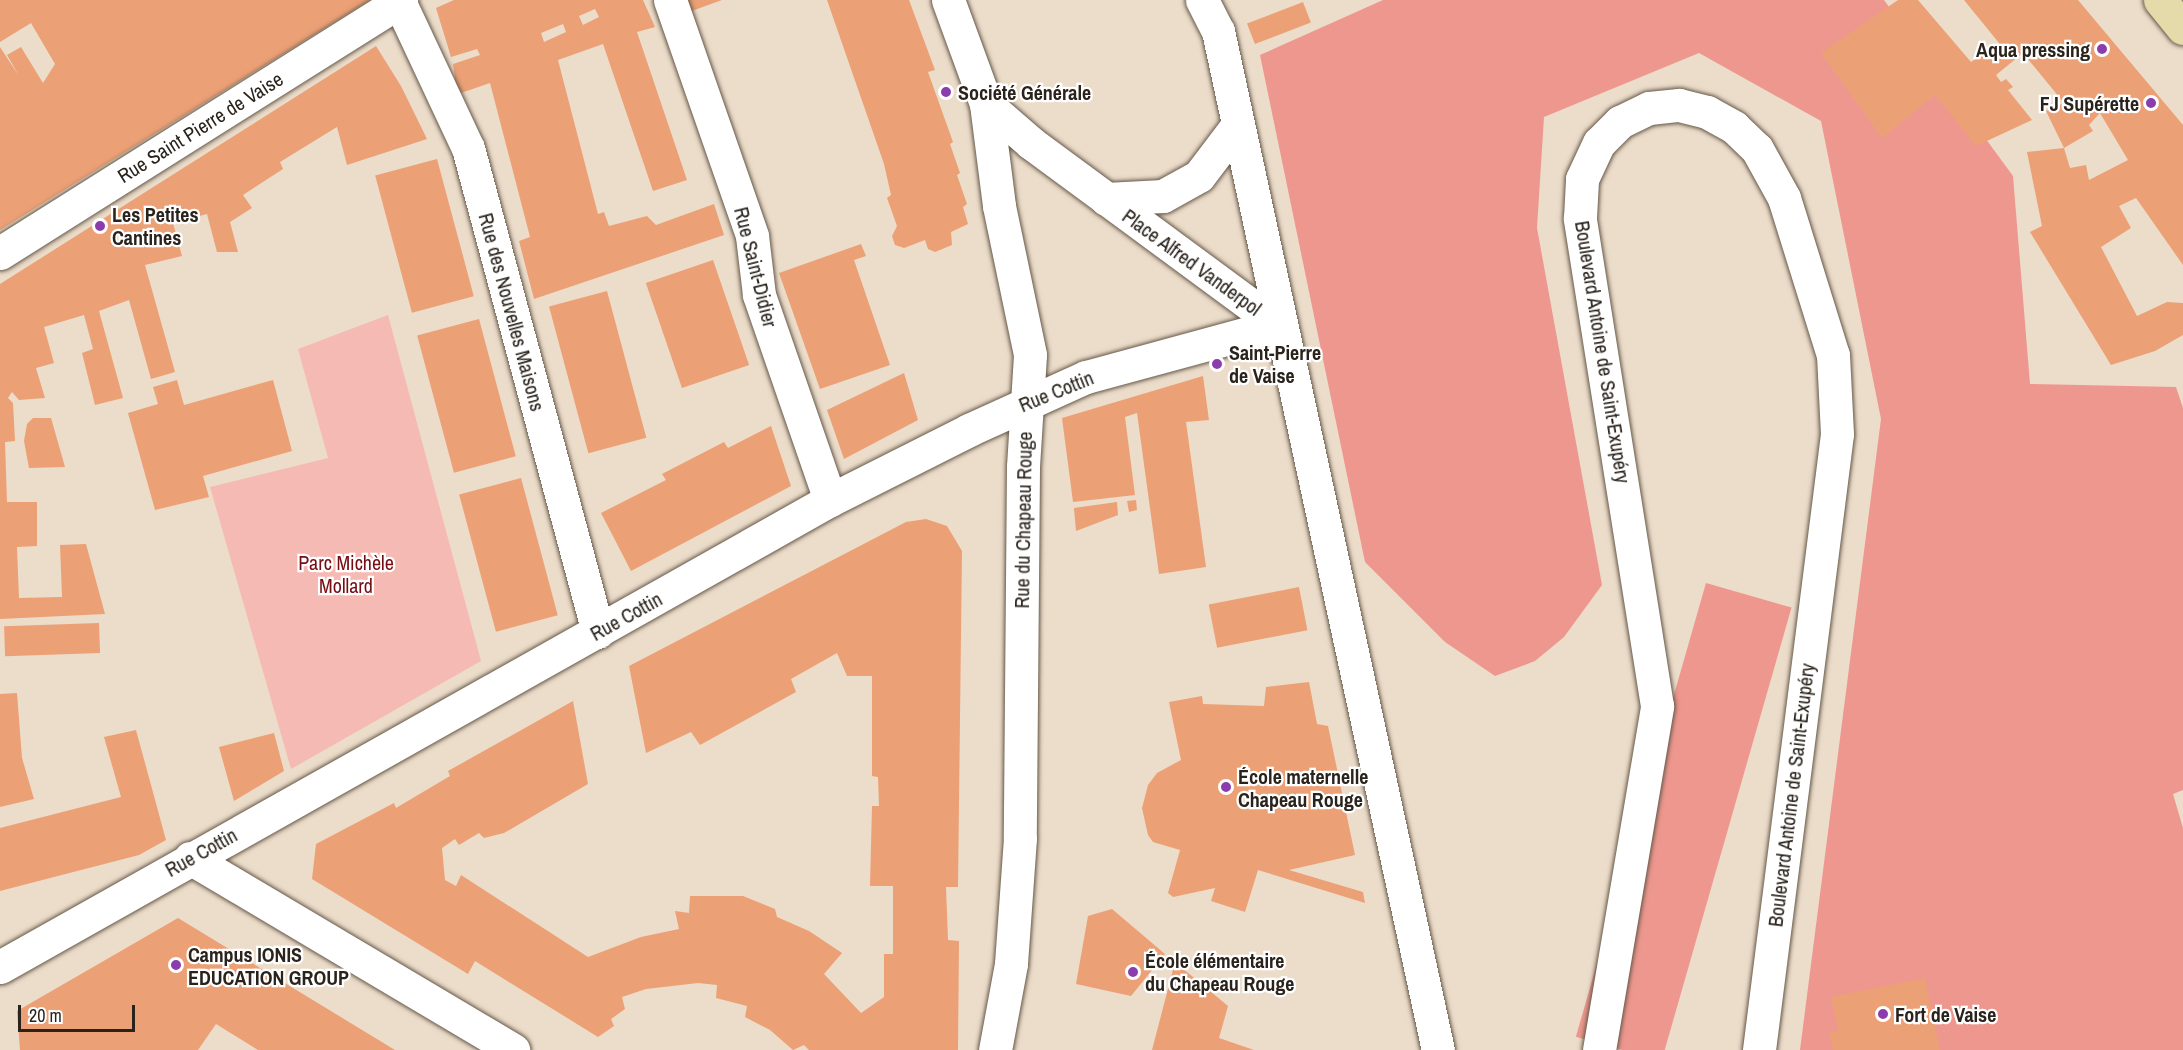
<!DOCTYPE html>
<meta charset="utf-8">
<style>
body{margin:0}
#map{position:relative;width:2183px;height:1050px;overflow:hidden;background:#ecdcca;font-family:"Archivo Narrow",sans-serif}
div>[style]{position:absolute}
.green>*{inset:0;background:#f6bab4}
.forest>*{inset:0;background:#ee978f;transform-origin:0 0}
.building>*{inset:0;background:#eca076;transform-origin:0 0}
.roads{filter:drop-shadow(0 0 2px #655848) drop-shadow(0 0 2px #655848)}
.street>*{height:33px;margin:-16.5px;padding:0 16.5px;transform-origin:16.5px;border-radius:16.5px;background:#fff}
.secondary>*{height:33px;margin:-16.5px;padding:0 16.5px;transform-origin:16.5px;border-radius:16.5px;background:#fff}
.primary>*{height:33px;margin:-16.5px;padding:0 16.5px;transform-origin:16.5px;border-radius:16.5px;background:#e5daaa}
.dots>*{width:16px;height:16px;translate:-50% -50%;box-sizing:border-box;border:3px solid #fff;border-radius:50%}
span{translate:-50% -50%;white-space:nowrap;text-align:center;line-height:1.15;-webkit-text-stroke:4.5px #fff;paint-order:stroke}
.poi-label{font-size:20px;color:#29231c;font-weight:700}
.right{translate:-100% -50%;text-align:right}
.left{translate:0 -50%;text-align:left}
.street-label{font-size:20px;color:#29231c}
.park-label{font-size:20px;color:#760d13}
.scale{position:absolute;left:18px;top:1005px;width:117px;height:27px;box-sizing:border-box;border:3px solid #29231c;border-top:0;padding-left:8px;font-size:18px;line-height:21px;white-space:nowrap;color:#29231c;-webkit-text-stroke:4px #fff;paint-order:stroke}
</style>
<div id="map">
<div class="green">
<div style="clip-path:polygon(388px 315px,481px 661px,291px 769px,210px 487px,328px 458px,298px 349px)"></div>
</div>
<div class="forest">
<div style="clip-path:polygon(1383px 0,1884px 0,2013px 176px,2030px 384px,2176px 387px,2183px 408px,2183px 790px,2173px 794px,2183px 828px,2183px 1050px,1800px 1050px,1881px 419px,1821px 121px,1699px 53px,1544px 117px,1537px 228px,1602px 585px,1564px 637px,1535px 661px,1495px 676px,1445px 642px,1365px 562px,1260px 55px)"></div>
<div style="left:1706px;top:583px;width:89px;height:472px;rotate:16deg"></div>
</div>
<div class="building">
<div style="clip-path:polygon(0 0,370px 0,0 230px,0 47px,19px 76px,7px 55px,21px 47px,43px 83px,55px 64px,31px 23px,0 42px)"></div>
<div style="clip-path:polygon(evenodd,454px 0,643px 0,655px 27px,637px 32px,687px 180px,653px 191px,603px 44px,558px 60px,598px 214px,604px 212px,609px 226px,647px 216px,656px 225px,714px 204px,724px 235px,534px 299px,519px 241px,530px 237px,490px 83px,458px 94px,457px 91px,453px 64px,480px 55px,477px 49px,451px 57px,436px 8px,454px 0,595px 9px,599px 17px,583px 25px,579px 16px,595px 9px,454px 0,563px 24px,566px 32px,544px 42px,541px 33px,563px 24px)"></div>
<div style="clip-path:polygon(685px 0,722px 0,689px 12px)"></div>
<div style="clip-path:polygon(827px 0,909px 0,935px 70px,928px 72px,953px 142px,950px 144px,960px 173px,957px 175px,967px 204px,963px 207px,968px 224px,951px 232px,952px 245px,935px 252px,928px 249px,925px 240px,904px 248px,895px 245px,892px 236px,897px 226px,887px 198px,891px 195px,884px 164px)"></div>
<div style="clip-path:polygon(1898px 0,1918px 0,1971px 62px,1999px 43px,1964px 0,2078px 0,2183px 125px,2183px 265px,2136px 198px,2119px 206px,2131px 228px,2101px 247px,2137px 316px,2167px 302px,2183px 303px,2183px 335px,2155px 351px,2111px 365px,2030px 232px,2042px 226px,2027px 152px,2064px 148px,2070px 168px,2086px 165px,2089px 180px,2128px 160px,2100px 113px,2089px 125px,2093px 131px,2064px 148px,2046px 111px,2064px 103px,2023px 53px,1996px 75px,2001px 82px,2006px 79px,2013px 87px,2008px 90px,2032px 120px,1976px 146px,1935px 95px,1882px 138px,1821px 53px)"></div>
<div style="left:1303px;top:2px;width:22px;height:60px;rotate:69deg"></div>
<div style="clip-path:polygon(376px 46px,401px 86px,427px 139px,347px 165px,337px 127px,280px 162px,283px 169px,243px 195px,252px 208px,230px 222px,238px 252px,217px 252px,207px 214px,173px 223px,182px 256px,145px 265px,175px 372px,151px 379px,129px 300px,99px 311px,123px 398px,95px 405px,82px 353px,93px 349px,84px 315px,44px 327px,54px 363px,36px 368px,45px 398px,19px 400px,12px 392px,8px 398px,13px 403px,15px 441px,5px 442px,7px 502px,37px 502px,37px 546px,17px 547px,19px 598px,62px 597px,60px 545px,86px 544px,105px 614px,0 619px,0 284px)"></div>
<div style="left:437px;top:159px;width:142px;height:64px;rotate:75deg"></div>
<div style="clip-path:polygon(861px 244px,866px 256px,854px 260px,890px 365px,820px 389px,779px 273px)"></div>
<div style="left:713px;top:260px;width:111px;height:71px;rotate:71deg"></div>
<div style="left:607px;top:291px;width:152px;height:60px;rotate:75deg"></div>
<div style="left:479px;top:319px;width:142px;height:64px;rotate:75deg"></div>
<div style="clip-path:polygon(904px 373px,918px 420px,844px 459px,827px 410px)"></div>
<div style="clip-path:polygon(1203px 376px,1209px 420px,1186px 422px,1206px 567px,1159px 574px,1137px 413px,1125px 417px,1135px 495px,1073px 502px,1062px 418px)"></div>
<div style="clip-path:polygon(177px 380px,184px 405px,273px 380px,292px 451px,203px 476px,209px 497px,155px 510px,128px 413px,158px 404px,153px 387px)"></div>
<div style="clip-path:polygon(33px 418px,51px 418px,65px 467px,29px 468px,24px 441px,27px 424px)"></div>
<div style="clip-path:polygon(771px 426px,791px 486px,631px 571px,601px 513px,666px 480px,662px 474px,724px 442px,728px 448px)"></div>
<div style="left:521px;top:478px;width:142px;height:64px;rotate:75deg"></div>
<div style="clip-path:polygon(1136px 500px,1137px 510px,1129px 512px,1127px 501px)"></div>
<div style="clip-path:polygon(1117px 502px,1118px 515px,1076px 531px,1074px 508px)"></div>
<div style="clip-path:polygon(926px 519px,947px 526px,962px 551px,958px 887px,946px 887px,948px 940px,959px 941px,958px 1050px,809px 1050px,804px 1045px,793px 1050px,770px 1030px,745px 1017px,747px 1006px,716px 998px,717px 985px,698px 983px,646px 989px,622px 997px,625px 1009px,611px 1019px,614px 1026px,598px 1037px,475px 961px,468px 974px,312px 879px,316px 844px,394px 803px,396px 808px,450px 776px,448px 771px,573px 701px,588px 784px,504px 833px,484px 838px,479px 833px,459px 845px,455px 839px,442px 848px,445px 880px,456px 886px,461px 875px,588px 957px,641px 937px,679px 929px,675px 911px,689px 913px,690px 896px,743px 896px,775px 909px,777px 917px,809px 931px,842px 953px,824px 974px,861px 1013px,884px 997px,884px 954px,893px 954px,893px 886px,870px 886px,872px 806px,879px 806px,878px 777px,872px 776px,872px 676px,847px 676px,837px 653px,791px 679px,796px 692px,700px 745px,691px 732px,646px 753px,629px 666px,906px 522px)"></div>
<div style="left:1299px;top:587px;width:44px;height:92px;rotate:79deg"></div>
<div style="left:99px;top:623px;width:30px;height:95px;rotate:88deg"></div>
<div style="clip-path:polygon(1309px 682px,1317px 724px,1328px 726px,1355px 855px,1289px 870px,1363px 892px,1365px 903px,1258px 870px,1245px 912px,1211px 901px,1215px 888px,1173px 897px,1168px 893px,1180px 850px,1153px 842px,1148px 835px,1142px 808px,1148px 785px,1157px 773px,1181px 760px,1169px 702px,1202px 696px,1203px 704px,1264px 706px,1266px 687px)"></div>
<div style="clip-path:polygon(17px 693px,22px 758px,34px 799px,0 807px,0 694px)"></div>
<div style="clip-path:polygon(136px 730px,166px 840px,139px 855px,0 891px,0 828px,121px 797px,104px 737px)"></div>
<div style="clip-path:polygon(274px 733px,284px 771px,234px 801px,219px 747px)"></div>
<div style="clip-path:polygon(1112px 909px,1165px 954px,1131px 996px,1076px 984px,1088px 916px)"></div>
<div style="clip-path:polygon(178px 918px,395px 1050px,258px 1050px,216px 1024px,198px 1050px,20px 1050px,17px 1011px)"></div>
<div style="clip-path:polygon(1175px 962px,1228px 1006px,1219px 1038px,1254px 1050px,1152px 1050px)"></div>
<div style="clip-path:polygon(1925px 978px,1940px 1050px,1833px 1050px,1829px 1032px,1838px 1031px,1831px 997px)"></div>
</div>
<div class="roads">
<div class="street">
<div style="left:670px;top:0;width:250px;rotate:70.8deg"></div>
<div style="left:752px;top:236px;width:59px;rotate:83.2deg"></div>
<div style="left:759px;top:295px;width:217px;rotate:70.9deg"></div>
<div style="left:399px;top:1px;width:162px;rotate:64.9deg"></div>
<div style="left:468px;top:148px;width:501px;rotate:74.97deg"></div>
<div style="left:986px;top:104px;width:103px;rotate:82.7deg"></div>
<div style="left:999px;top:206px;width:152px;rotate:78.2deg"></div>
<div style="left:1030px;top:355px;width:112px;rotate:93.6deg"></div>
<div style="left:1023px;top:467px;width:371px;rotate:90.5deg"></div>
<div style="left:1020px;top:838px;width:126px;rotate:94.1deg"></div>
<div style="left:1011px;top:964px;width:87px;rotate:100.5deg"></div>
<div style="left:1106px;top:199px;width:57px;rotate:-3deg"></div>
<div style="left:1163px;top:196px;width:41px;rotate:-29.1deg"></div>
<div style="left:1199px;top:176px;width:63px;rotate:-52.8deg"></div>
<div style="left:190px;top:858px;width:376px;rotate:30.7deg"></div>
</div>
<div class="secondary">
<div style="left:948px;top:0;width:111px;rotate:69.9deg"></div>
<div style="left:986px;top:104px;width:60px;rotate:40.9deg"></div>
<div style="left:1031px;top:143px;width:307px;rotate:36.4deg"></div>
<div style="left:1202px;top:0;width:35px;rotate:63deg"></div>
<div style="left:1218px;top:31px;width:1042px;rotate:77.82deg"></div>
<div style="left:0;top:253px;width:474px;rotate:-32.2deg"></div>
<div style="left:0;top:967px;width:952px;rotate:-29.36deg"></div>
<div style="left:830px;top:500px;width:156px;rotate:-26.7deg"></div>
<div style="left:969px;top:430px;width:128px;rotate:-24.4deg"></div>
<div style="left:1086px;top:377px;width:199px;rotate:-15.2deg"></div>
<div style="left:1599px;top:1050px;width:349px;rotate:-80.4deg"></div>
<div style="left:1657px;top:706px;width:494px;rotate:-99deg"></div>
<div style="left:1580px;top:218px;width:39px;rotate:-87deg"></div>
<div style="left:1582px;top:179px;width:40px;rotate:-65deg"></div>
<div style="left:1599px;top:143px;width:30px;rotate:-45deg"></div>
<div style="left:1620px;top:122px;width:32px;rotate:-26deg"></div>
<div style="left:1649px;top:108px;width:30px;rotate:-6deg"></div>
<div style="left:1679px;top:105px;width:29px;rotate:14deg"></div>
<div style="left:1707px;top:112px;width:31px;rotate:29deg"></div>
<div style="left:1734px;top:127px;width:32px;rotate:44deg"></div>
<div style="left:1757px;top:149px;width:56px;rotate:61.1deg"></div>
<div style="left:1784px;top:198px;width:164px;rotate:72.7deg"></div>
<div style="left:1833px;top:355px;width:79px;rotate:87.1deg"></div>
<div style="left:1837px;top:434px;width:621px;rotate:97.22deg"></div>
</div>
<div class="primary">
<div style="left:2160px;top:0;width:36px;rotate:51deg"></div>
</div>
</div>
<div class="dots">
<div style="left:2102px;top:49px;background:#8b3dae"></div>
<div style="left:946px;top:92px;background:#8b3dae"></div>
<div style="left:2151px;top:103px;background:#8b3dae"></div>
<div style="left:100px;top:226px;background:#8b3dae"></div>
<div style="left:1217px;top:364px;background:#8b3dae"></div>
<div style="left:1226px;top:787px;background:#8b3dae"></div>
<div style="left:176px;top:965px;background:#8b3dae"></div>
<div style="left:1133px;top:972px;background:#8b3dae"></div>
<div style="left:1883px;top:1014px;background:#8b3dae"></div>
</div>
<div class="poi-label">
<span class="right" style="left:2090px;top:49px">Aqua pressing</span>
<span class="left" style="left:958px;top:92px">Société Générale</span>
<span class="right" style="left:2139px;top:103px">FJ Supérette</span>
<span class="left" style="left:112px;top:226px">Les Petites<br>Cantines</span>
<span class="left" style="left:1229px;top:364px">Saint-Pierre<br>de Vaise</span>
<span class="left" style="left:1238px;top:788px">École maternelle<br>Chapeau Rouge</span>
<span class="left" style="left:188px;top:966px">Campus IONIS<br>EDUCATION GROUP</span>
<span class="left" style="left:1145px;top:972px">École élémentaire<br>du Chapeau Rouge</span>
<span class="left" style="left:1895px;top:1014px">Fort de Vaise</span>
</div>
<div class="street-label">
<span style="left:200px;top:127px;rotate:-32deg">Rue Saint Pierre de Vaise</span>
<span style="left:1192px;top:262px;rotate:36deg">Place Alfred Vanderpol</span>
<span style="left:756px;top:267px;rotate:76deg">Rue Saint-Didier</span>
<span style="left:512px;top:312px;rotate:75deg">Rue des Nouvelles Maisons</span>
<span style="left:1603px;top:352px;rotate:81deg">Boulevard Antoine de Saint-Exupéry</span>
<span style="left:1056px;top:391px;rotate:-22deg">Rue Cottin</span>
<span style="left:1023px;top:520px;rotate:-89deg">Rue du Chapeau Rouge</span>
<span style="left:626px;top:616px;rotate:-29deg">Rue Cottin</span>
<span style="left:1791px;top:795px;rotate:-83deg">Boulevard Antoine de Saint-Exupéry</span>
<span style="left:201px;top:852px;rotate:-29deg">Rue Cottin</span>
</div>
<div class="park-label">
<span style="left:346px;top:574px">Parc Michèle<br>Mollard</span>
</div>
<div class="scale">20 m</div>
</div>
